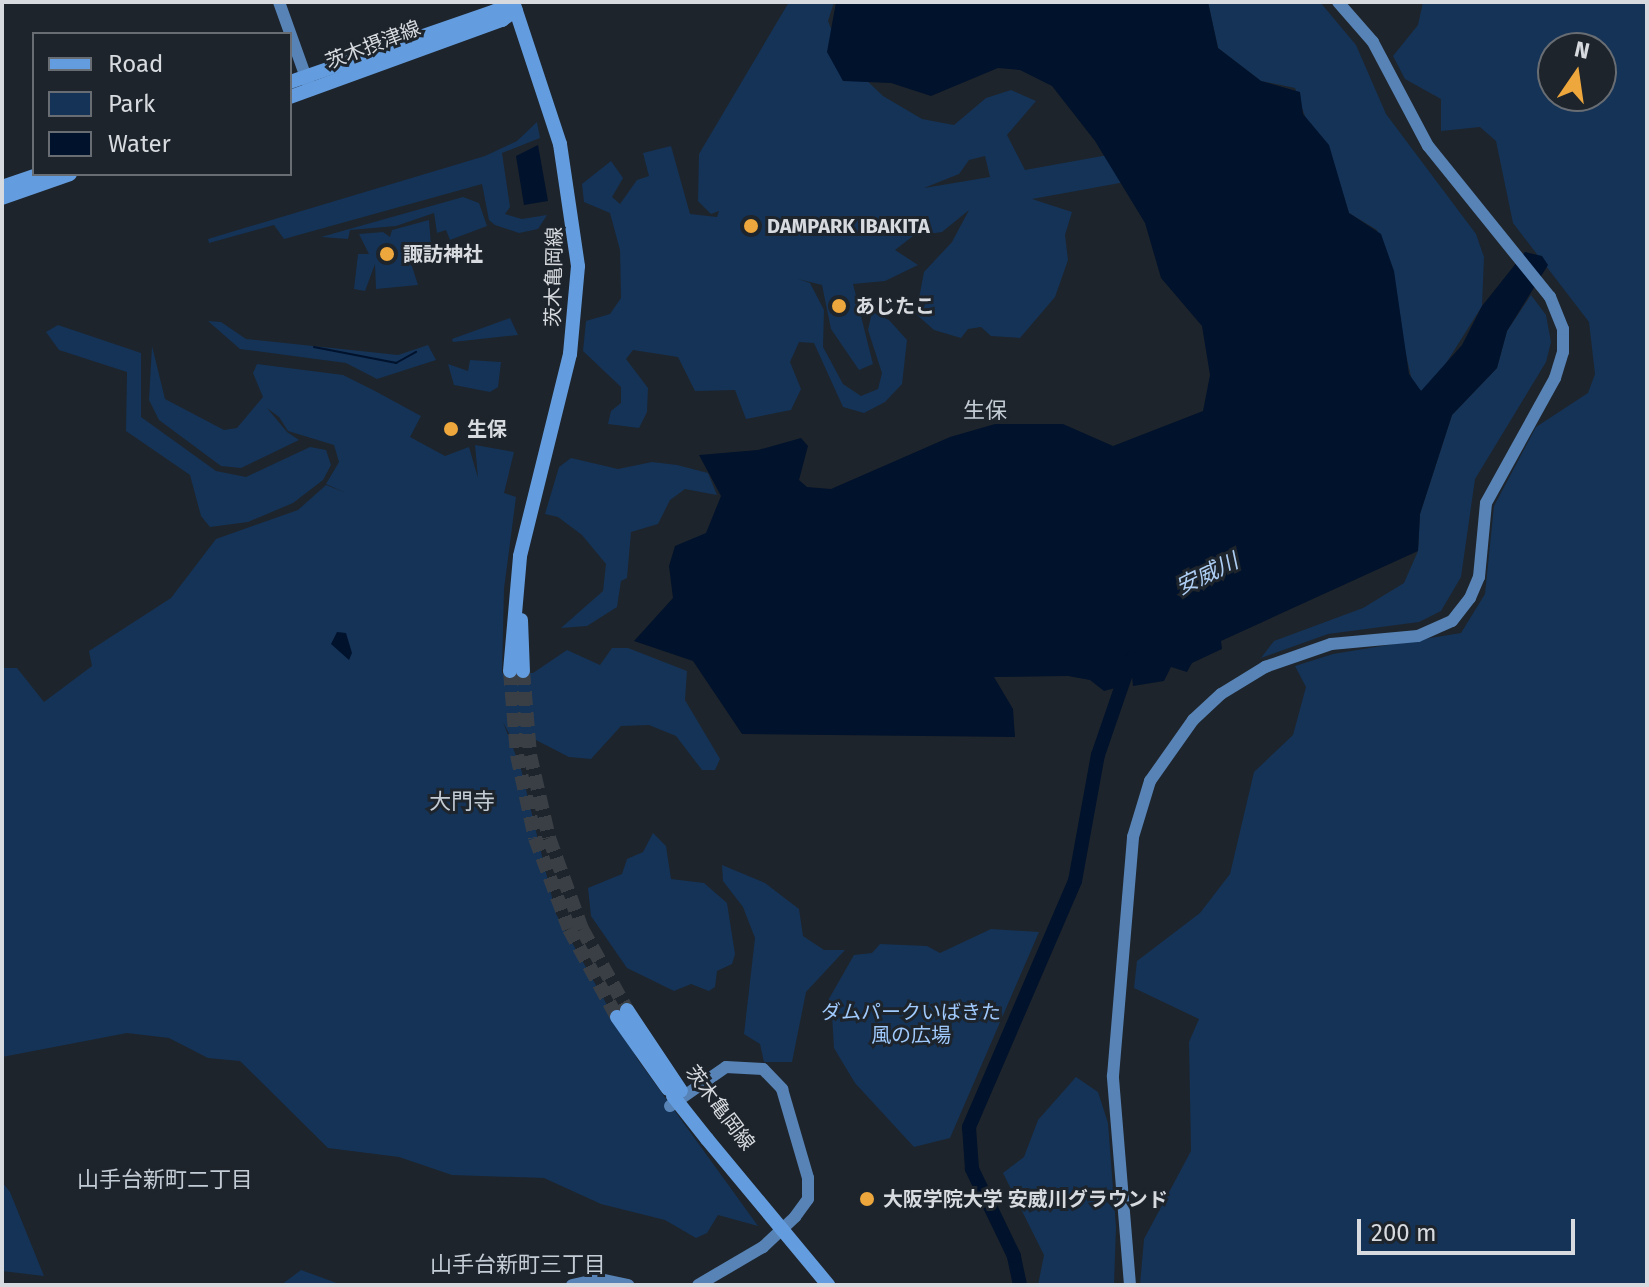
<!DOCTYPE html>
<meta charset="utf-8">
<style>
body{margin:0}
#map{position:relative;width:1649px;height:1287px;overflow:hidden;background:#1e242b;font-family:"Fira Sans","Noto Sans JP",sans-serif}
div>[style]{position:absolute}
.green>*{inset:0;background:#143357}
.water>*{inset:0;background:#00122c}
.stream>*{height:2px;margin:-1px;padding:0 1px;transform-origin:1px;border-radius:1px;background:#00122c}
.river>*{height:14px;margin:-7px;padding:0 7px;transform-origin:7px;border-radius:7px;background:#00122c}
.primary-tunnel>*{height:14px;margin-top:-7px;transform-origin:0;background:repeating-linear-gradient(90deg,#3a3f46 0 14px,transparent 0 21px)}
.secondary>*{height:12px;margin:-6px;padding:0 6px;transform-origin:6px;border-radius:6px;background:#5783b6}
.primary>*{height:14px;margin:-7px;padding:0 7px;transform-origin:7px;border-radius:7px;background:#649ddf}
.primary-bridge>*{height:14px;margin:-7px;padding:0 7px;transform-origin:7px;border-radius:7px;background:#649ddf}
.dots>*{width:22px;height:22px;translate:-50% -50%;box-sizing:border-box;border:4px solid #1e242b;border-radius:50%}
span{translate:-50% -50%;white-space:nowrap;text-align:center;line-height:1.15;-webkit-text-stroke:6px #1e242b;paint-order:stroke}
.street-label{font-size:20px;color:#d7dbe0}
.poi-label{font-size:20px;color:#d7dbe0;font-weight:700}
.left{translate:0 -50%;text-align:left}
.park-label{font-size:20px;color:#a0cafd}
.neighbourhood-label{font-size:22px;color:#c3cbd5}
.water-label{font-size:22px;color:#adcdf3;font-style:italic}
.frame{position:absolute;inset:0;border:4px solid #d7dbe0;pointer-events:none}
.legend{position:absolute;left:32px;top:32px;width:260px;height:144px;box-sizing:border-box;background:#1e242b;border:2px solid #686d73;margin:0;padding:10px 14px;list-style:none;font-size:24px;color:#d7dbe0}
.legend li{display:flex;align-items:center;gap:16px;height:40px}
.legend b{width:40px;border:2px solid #686d73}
.north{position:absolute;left:1537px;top:32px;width:80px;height:80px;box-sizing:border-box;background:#1e242b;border:2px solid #686d73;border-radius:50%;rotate:13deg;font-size:22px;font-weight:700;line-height:32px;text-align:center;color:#d7dbe0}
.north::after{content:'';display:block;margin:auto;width:28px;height:36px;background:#eea73c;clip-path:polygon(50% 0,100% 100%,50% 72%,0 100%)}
.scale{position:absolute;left:1357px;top:1219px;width:218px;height:36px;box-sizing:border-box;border:4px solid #d7dbe0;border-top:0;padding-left:10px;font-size:24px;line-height:28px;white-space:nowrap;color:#d7dbe0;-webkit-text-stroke:6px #1e242b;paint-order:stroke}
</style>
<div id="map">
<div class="green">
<div style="clip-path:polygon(evenodd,789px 2px,834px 2px,828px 21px,843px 58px,883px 96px,922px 119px,954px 125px,986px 98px,1011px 90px,1036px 101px,1007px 135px,1025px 170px,1306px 119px,1295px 88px,1261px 81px,1218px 48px,1208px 2px,1320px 2px,1356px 45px,1386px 114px,1476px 234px,1484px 257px,1482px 306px,1438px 376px,1422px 391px,1413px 385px,1377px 230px,1349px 213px,1328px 145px,1032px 199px,1072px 212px,1065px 235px,1068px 260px,1055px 297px,1020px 338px,991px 336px,981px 327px,968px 329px,961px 338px,934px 330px,916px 314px,924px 272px,952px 242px,969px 210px,942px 232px,913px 236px,895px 250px,918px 265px,885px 281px,853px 284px,873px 364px,859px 370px,831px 329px,822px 285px,798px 279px,810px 283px,824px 310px,823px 347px,843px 384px,861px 396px,878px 389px,882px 373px,868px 330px,872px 312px,889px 320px,907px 340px,902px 384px,885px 402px,864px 413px,843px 407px,814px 343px,799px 342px,790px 362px,801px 389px,791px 410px,746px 419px,735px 390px,695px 391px,678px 357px,633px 350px,626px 359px,648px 388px,647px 412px,639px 428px,608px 424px,611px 411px,621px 403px,621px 387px,583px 351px,586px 321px,610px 314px,621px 298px,620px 250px,610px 213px,584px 202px,582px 184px,611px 161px,623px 178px,612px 197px,620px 204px,637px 180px,649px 176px,643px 153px,671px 146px,690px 214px,717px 217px,719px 211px,711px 214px,698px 201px,699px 154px,789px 2px,985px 156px,990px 177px,924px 188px,959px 174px,969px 160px,985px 156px)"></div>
<div style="clip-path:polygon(evenodd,1423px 2px,1647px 2px,1647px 1285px,1140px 1285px,1144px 1239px,1191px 1151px,1189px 1042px,1199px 1019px,1134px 988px,1137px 961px,1200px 913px,1230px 874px,1254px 772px,1293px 735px,1306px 687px,1295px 666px,1333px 654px,1461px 633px,1485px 594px,1494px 506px,1536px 427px,1588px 393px,1595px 374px,1589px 322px,1513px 223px,1496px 141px,1480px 127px,1441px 131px,1441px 99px,1405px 79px,1393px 56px,1418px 25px,1423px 2px,1553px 48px,1601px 48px,1601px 96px,1553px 96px,1553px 48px)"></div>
<div style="clip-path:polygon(537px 122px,540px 138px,502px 153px,510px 207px,505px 214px,522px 219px,547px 215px,538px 229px,519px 233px,495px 225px,489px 220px,482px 184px,284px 239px,274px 225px,209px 243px,208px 239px,485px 156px,517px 141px)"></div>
<div style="clip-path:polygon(463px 197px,479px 203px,487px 226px,450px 240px,446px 230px,437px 233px,434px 213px,396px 226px,350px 230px,348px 239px,321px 237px)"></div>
<div style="clip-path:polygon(429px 220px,431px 246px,409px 257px,418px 285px,376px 289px,375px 264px,365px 291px,354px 289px,358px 254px,369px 254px,359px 234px,383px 232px,390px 237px,392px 230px)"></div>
<div style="clip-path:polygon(1531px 295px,1546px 315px,1551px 342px,1546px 362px,1475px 479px,1461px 577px,1441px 611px,1419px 622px,1328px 634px,1261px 658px,1274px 641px,1363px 608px,1404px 583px,1418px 551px,1420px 514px,1452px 415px,1497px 368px,1507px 331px)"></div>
<div style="clip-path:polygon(510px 318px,518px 335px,453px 342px,452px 339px)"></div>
<div style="clip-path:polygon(208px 321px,221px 322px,246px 339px,398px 355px,428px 345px,436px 360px,377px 379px,346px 363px,240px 349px)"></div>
<div style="clip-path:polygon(58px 325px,141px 353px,141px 417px,216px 471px,246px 477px,310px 447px,326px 450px,331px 465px,323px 480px,293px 503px,248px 522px,210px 527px,201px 516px,190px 475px,126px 431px,127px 372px,59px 350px,46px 332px)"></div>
<div style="clip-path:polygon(152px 346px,165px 399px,224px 430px,237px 428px,263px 397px,253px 373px,257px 364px,343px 375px,375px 391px,421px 416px,410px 437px,445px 456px,469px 447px,478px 478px,475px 445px,514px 452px,504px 493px,516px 497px,504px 589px,502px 673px,533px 673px,567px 650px,600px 665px,612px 648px,628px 648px,687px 671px,685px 700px,720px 759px,715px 770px,702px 770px,676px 736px,649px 725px,621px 726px,591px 759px,569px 757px,530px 737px,512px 739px,503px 722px,521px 769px,556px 914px,638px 1060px,758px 1226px,718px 1215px,707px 1233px,696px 1238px,665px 1220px,601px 1204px,544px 1178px,452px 1175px,399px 1157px,328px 1148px,240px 1061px,208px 1058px,169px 1038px,127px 1033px,2px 1057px,2px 668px,17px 668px,44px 702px,92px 666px,89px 651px,171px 598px,216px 539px,298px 510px,326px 485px,346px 493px,326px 484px,339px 462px,334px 445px,288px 431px,279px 417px,267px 408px,287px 432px,299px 440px,241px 468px,221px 466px,159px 420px,149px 400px)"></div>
<div style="clip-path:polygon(470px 360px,501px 362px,498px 387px,490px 392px,454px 385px,448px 364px,468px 371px)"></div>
<div style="clip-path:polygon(571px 458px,618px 469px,652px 462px,677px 465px,708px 473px,717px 495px,685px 489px,670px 500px,658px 524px,631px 532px,627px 578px,621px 581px,617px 607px,587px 626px,561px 628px,603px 591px,606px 564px,582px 535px,558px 517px,545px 514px,559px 467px)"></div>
<div style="clip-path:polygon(653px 833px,666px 846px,671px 879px,704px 883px,727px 903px,735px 954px,732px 964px,717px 971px,715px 987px,709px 991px,691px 984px,674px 991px,627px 968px,591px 916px,588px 888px,622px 874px,627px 859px,643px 852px)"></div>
<div style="clip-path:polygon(722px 865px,765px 883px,799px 909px,803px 936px,824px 950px,845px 950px,806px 992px,792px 1062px,764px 1062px,760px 1044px,744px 1034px,755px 938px,743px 907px,723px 881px)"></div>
<div style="clip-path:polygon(991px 929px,1039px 932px,950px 1138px,914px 1147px,855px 1083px,834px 1048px,832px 1015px,822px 1011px,854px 955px,872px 953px,880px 944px,927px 946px,940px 953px)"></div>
<div style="clip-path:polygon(1076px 1077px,1098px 1092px,1108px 1123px,1116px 1227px,1114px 1285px,1038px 1285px,1044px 1255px,1003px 1173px,1024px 1157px,1038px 1120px)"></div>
<div style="clip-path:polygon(2px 1182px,10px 1192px,44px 1276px,2px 1271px)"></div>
<div style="clip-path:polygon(301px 1270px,342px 1285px,281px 1285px)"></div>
</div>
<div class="water">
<div style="clip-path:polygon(836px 2px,1208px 2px,1218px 48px,1261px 81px,1300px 92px,1303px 114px,1329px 145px,1349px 213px,1381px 234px,1394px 271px,1409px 374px,1421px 391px,1462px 345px,1482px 306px,1525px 252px,1542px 256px,1548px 265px,1507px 331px,1497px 368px,1452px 415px,1420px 514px,1418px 551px,1221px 641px,1222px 649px,1192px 663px,1187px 672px,1171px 667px,1164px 681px,1133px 686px,1132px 676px,1118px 678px,1119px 687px,1104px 691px,1090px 680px,1068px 676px,994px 677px,1013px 709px,1015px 737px,742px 734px,693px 661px,634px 641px,673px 598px,669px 566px,675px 546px,706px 533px,721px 496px,699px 455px,758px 450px,801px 438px,808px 446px,799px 480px,807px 487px,831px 489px,950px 437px,995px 424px,1063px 424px,1113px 446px,1203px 411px,1210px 375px,1202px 326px,1161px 278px,1145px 223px,1095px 141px,1052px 86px,1020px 70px,998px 68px,931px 96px,891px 83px,843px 81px,827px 52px)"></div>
<div style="clip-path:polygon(538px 145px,548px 201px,524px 205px,516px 156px)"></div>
<div style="clip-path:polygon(337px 632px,346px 633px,352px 653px,349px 660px,331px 644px)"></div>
</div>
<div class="stream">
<div style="left:314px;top:347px;width:84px;rotate:11deg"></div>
<div style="left:396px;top:363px;width:23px;rotate:-29deg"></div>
</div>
<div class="river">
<div style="left:1020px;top:1285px;width:30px;rotate:-102deg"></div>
<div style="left:1014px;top:1256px;width:97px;rotate:-115.8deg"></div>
<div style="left:972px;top:1169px;width:42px;rotate:-94.1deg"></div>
<div style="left:969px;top:1127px;width:268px;rotate:-66.7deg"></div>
<div style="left:1075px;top:881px;width:128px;rotate:-79.7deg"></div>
<div style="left:1098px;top:755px;width:102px;rotate:-71deg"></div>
</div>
<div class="primary-tunnel">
<div style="left:510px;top:671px;width:84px;rotate:85.2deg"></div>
<div style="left:517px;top:755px;width:85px;rotate:77.8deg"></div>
<div style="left:535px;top:838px;width:97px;rotate:69.5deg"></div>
<div style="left:569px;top:929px;width:100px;rotate:61.4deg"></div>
<div style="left:523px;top:671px;width:84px;rotate:85.2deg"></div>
<div style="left:530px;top:755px;width:85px;rotate:77.1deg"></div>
<div style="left:549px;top:838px;width:97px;rotate:70.1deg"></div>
<div style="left:582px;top:929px;width:93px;rotate:60.9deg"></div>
</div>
<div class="secondary">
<div style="left:279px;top:2px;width:89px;rotate:70.3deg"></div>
<div style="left:670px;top:1106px;width:68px;rotate:-34.9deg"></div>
<div style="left:726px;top:1067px;width:37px;rotate:3deg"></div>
<div style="left:763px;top:1069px;width:28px;rotate:46deg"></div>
<div style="left:782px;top:1089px;width:93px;rotate:73.7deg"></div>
<div style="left:808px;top:1178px;width:21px;rotate:90deg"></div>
<div style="left:808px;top:1199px;width:22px;rotate:126deg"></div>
<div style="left:795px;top:1217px;width:44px;rotate:136.8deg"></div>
<div style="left:763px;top:1247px;width:75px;rotate:149.7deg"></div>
<div style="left:572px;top:1285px;width:29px;rotate:-12deg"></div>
<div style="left:600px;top:1279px;width:29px;rotate:12deg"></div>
<div style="left:1130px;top:1285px;width:210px;rotate:-94.7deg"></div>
<div style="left:1113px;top:1076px;width:240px;rotate:-85.2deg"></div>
<div style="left:1133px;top:837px;width:59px;rotate:-73.1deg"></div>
<div style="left:1150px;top:781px;width:75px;rotate:-54.8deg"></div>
<div style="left:1193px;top:720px;width:38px;rotate:-43deg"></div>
<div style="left:1221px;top:694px;width:52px;rotate:-31.5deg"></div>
<div style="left:1265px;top:667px;width:70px;rotate:-19.2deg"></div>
<div style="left:1331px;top:644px;width:87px;rotate:-5.3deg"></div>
<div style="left:1418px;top:636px;width:37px;rotate:-24deg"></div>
<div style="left:1452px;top:621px;width:29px;rotate:-52deg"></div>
<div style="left:1470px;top:598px;width:23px;rotate:-67deg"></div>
<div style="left:1479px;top:577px;width:74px;rotate:-84.6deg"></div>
<div style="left:1486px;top:503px;width:143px;rotate:-61.1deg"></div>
<div style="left:1555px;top:378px;width:27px;rotate:-73deg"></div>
<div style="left:1563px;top:352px;width:23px;rotate:-90deg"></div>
<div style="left:1563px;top:329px;width:35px;rotate:-112deg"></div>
<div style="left:1550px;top:297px;width:194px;rotate:-128.9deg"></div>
<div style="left:1428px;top:146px;width:118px;rotate:-117.9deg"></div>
<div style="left:1373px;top:42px;width:53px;rotate:-131.2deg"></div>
</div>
<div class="primary">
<div style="left:290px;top:82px;width:217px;rotate:-19.1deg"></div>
<div style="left:495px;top:11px;width:19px;rotate:-3deg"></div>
<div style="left:290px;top:97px;width:226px;rotate:-20deg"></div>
<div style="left:502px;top:20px;width:17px;rotate:-36deg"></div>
<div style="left:2px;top:187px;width:39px;rotate:-19deg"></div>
<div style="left:2px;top:198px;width:72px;rotate:-19.4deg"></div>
<div style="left:521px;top:620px;width:51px;rotate:87.8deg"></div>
<div style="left:510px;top:671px;width:115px;rotate:-85deg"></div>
<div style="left:520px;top:556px;width:208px;rotate:-76.1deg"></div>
<div style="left:570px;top:354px;width:88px;rotate:-84.8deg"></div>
<div style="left:578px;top:266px;width:123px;rotate:-98.4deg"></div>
<div style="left:560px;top:144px;width:150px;rotate:-108.3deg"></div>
<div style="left:627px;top:1010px;width:97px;rotate:56.3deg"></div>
<div style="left:617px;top:1017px;width:88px;rotate:54.7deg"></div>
<div style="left:707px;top:1139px;width:190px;rotate:50.3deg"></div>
</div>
<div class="primary-bridge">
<div style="left:673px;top:1096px;width:55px;rotate:51.7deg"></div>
</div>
<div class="dots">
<div style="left:751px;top:226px;background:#eea73c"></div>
<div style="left:387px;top:254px;background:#eea73c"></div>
<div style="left:839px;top:306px;background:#eea73c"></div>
<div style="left:451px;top:429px;background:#eea73c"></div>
<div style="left:867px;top:1199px;background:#eea73c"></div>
</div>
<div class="street-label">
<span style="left:373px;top:45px;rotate:-21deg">茨木摂津線</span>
<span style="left:554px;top:277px;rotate:-89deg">茨木亀岡線</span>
<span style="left:720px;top:1108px;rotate:53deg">茨木亀岡線</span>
</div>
<div class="poi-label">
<span class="left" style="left:767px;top:226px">DAMPARK IBAKITA</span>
<span class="left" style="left:403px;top:254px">諏訪神社</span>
<span class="left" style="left:855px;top:306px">あじたこ</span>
<span class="left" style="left:467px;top:429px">生保</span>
<span class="left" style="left:883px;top:1199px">大阪学院大学 安威川グラウンド</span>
</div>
<div class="park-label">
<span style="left:911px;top:1024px">ダムパークいばきた<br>風の広場</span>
</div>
<div class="neighbourhood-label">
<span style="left:985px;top:411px">生保</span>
<span style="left:462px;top:802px">大門寺</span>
<span style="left:165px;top:1180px">山手台新町二丁目</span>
<span style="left:518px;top:1265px">山手台新町三丁目</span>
</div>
<div class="water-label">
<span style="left:1207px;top:574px;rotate:-26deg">安威川</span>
</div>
<div class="frame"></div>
<ul class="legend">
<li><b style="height:10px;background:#649ddf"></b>Road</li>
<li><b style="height:22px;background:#143357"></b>Park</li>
<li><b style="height:22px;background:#00122c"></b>Water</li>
</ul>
<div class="north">N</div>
<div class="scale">200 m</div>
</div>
